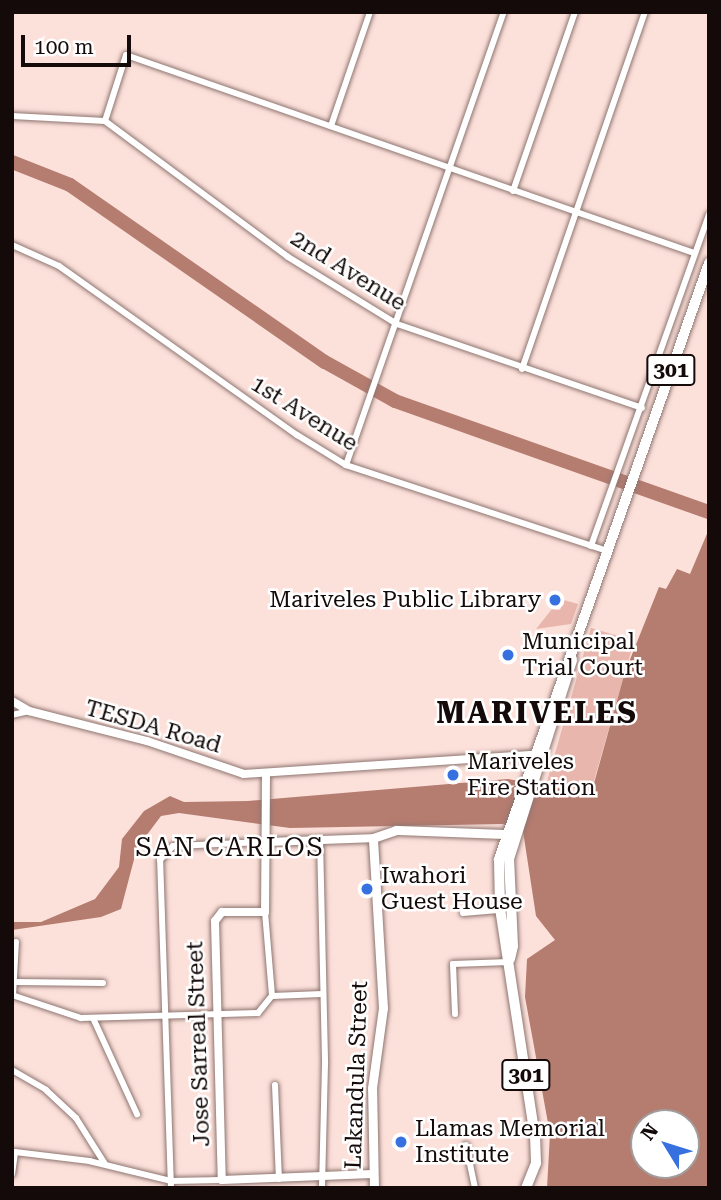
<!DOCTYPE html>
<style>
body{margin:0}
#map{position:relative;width:721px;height:1200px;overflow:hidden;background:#fce0da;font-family:"Roboto Serif",serif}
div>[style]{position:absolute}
.green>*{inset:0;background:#e8b6ac;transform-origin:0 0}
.water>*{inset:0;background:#b57c70}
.river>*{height:14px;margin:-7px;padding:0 7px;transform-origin:7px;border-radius:7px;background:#b57c70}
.roads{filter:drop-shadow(0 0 2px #8e7570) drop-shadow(0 0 2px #8e7570)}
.minor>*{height:6px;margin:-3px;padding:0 3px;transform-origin:3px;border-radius:3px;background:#fff}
.tertiary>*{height:8px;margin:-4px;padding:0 4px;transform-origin:4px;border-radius:4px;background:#fff}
.secondary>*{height:9px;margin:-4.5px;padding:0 4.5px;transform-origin:4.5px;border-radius:4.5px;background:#fff}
.primary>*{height:10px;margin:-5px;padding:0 5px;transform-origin:5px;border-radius:5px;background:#fff}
.dots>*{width:19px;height:19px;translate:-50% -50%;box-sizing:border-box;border:4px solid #fff;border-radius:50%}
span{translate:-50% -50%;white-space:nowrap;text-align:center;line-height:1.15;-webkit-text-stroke:5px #fff;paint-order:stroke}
.shield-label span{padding:2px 5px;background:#fff;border:2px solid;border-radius:5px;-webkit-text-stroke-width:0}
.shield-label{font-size:21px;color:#130a09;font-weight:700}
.street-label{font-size:23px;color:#130a09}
.poi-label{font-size:23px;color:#130a09}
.right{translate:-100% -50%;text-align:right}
.left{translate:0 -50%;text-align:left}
.quarter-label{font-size:26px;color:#130a09;letter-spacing:2px}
.district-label{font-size:30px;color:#130a09;font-weight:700;letter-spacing:2px}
.frame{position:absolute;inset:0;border:14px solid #130a09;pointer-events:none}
.north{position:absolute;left:630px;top:1109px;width:70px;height:70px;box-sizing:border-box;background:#fff;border:2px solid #a19d9d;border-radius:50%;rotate:308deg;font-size:19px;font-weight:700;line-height:28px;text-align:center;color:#130a09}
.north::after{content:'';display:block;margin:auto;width:24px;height:32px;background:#3770df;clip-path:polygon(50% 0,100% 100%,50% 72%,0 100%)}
.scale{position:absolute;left:21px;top:35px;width:110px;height:32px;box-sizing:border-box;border:4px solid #130a09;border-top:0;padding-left:9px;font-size:21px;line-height:24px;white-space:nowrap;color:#130a09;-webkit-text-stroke:5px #fff;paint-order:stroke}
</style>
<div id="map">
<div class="green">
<div style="clip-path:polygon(564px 600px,578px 604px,571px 624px,536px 629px,552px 609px,560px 610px)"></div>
<div style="left:591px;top:628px;width:45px;height:159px;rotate:16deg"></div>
</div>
<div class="water">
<div style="clip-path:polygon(evenodd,709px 529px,709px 1188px,547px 1188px,550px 1134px,525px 997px,527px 959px,555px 940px,536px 916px,523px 831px,503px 824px,290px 828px,179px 813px,161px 816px,137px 848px,121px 909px,101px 917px,12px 930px,12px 922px,41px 922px,95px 899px,119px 867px,122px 839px,144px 811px,170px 796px,184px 802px,248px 801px,508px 779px,591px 794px,625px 672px,659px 587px,666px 589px,677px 569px,690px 574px,709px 529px,644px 1123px,686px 1123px,686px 1165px,644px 1165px,644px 1123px)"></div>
</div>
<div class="river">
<div style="left:12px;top:162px;width:62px;rotate:21.6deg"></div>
<div style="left:70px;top:185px;width:310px;rotate:34.8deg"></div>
<div style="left:325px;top:362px;width:80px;rotate:29.1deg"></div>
<div style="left:395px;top:401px;width:333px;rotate:19.5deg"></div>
</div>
<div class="roads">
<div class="minor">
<div style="left:12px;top:116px;width:93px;rotate:3.1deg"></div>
<div style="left:105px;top:121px;width:69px;rotate:-72.3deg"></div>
<div style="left:126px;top:55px;width:602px;rotate:19.22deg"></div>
<div style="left:105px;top:121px;width:228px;rotate:36.6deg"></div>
<div style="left:288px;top:257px;width:128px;rotate:31.6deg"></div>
<div style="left:397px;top:324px;width:259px;rotate:18.9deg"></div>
<div style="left:331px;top:126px;width:120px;rotate:-71.1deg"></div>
<div style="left:513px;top:191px;width:189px;rotate:-70.9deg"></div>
<div style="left:12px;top:245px;width:51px;rotate:24.1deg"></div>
<div style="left:59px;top:266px;width:292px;rotate:35.4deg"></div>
<div style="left:297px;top:435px;width:57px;rotate:31.5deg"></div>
<div style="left:346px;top:465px;width:275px;rotate:18.2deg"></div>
<div style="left:522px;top:369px;width:378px;rotate:-71deg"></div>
<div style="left:346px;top:465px;width:480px;rotate:-70.8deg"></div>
<div style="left:591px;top:546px;width:352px;rotate:-70.4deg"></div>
<div style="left:12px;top:715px;width:17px;rotate:-13deg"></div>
<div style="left:320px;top:839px;width:225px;rotate:88.7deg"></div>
<div style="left:325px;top:1064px;width:124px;rotate:91.4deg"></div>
<div style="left:265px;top:912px;width:84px;rotate:85.2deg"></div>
<div style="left:463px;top:913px;width:38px;rotate:-5deg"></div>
<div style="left:15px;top:982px;width:88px;rotate:0.7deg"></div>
<div style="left:12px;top:995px;width:73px;rotate:18.4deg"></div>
<div style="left:81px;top:1018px;width:177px;rotate:-1.6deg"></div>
<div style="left:258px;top:1013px;width:22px;rotate:-51deg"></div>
<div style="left:272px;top:996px;width:50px;rotate:-2.3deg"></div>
<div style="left:13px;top:995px;width:53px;rotate:-86.8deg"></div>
<div style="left:455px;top:1014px;width:50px;rotate:-92.3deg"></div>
<div style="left:453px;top:964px;width:56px;rotate:-2deg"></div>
<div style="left:93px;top:1018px;width:106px;rotate:65.4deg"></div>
<div style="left:12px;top:1070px;width:39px;rotate:30deg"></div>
<div style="left:46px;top:1090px;width:41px;rotate:43deg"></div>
<div style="left:76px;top:1118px;width:54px;rotate:57.8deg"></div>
<div style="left:275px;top:1085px;width:94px;rotate:87.6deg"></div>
<div style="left:466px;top:1145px;width:44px;rotate:78.2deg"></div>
<div style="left:12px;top:1174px;width:22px;rotate:-82deg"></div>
<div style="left:15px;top:1152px;width:75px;rotate:6.9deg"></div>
<div style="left:89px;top:1161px;width:84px;rotate:13.7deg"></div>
<div style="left:171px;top:1181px;width:51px;rotate:-1.1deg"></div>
<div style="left:171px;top:1188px;width:328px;rotate:-91.9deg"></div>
<div style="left:160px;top:860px;width:19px;rotate:-47deg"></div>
<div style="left:173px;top:846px;width:92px;rotate:-2.5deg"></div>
</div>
<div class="tertiary">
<div style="left:12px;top:701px;width:20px;rotate:30deg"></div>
<div style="left:29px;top:711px;width:122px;rotate:14.3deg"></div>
<div style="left:147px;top:741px;width:102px;rotate:18.8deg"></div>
<div style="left:244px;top:774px;width:290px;rotate:-3.8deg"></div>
<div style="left:266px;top:775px;width:137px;rotate:90.4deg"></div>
<div style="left:265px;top:912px;width:43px;rotate:180deg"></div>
<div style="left:222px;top:912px;width:11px;rotate:128deg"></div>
<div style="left:215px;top:921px;width:259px;rotate:88.5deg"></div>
<div style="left:222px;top:1180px;width:150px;rotate:-2.3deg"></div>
<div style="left:265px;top:842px;width:108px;rotate:-2.1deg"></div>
</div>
<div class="secondary">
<div style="left:374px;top:1188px;width:100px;rotate:-91.1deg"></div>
<div style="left:372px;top:1088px;width:81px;rotate:-82.2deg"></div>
<div style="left:383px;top:1008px;width:170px;rotate:-93.4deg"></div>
<div style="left:373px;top:838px;width:24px;rotate:-19deg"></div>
<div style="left:396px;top:830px;width:110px;rotate:2.1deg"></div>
</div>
<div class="primary">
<div style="left:510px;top:959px;width:13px;rotate:-77deg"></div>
<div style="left:513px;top:946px;width:87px;rotate:-92.6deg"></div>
<div style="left:509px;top:859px;width:209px;rotate:-72.4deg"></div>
<div style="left:526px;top:1188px;width:27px;rotate:-68deg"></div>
<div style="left:536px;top:1163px;width:26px;rotate:-92deg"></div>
<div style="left:535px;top:1137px;width:233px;rotate:-98.7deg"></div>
<div style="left:500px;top:907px;width:48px;rotate:-91.2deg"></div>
<div style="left:499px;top:859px;width:632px;rotate:-70.59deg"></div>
</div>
</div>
<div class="dots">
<div style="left:555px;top:600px;background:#3770df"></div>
<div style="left:508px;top:655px;background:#3770df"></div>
<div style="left:453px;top:775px;background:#3770df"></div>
<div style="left:367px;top:889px;background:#3770df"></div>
<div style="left:401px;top:1142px;background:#3770df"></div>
</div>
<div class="shield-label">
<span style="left:671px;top:370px">301</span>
<span style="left:526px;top:1075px">301</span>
</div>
<div class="street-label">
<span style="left:348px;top:271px;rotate:32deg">2nd Avenue</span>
<span style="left:304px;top:414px;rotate:32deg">1st Avenue</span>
<span style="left:153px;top:727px;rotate:16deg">TESDA Road</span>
<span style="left:199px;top:1044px;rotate:-92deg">Jose Sarreal Street</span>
<span style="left:357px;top:1075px;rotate:-88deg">Lakandula Street</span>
</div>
<div class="poi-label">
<span class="right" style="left:541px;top:600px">Mariveles Public Library</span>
<span class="left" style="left:522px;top:655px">Municipal<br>Trial Court</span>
<span class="left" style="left:467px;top:775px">Mariveles<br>Fire Station</span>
<span class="left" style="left:381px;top:889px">Iwahori<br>Guest House</span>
<span class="left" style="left:415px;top:1142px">Llamas Memorial<br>Institute</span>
</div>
<div class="quarter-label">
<span style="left:230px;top:848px">SAN CARLOS</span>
</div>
<div class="district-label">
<span style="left:537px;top:713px">MARIVELES</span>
</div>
<div class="frame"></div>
<div class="north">N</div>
<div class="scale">100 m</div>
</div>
